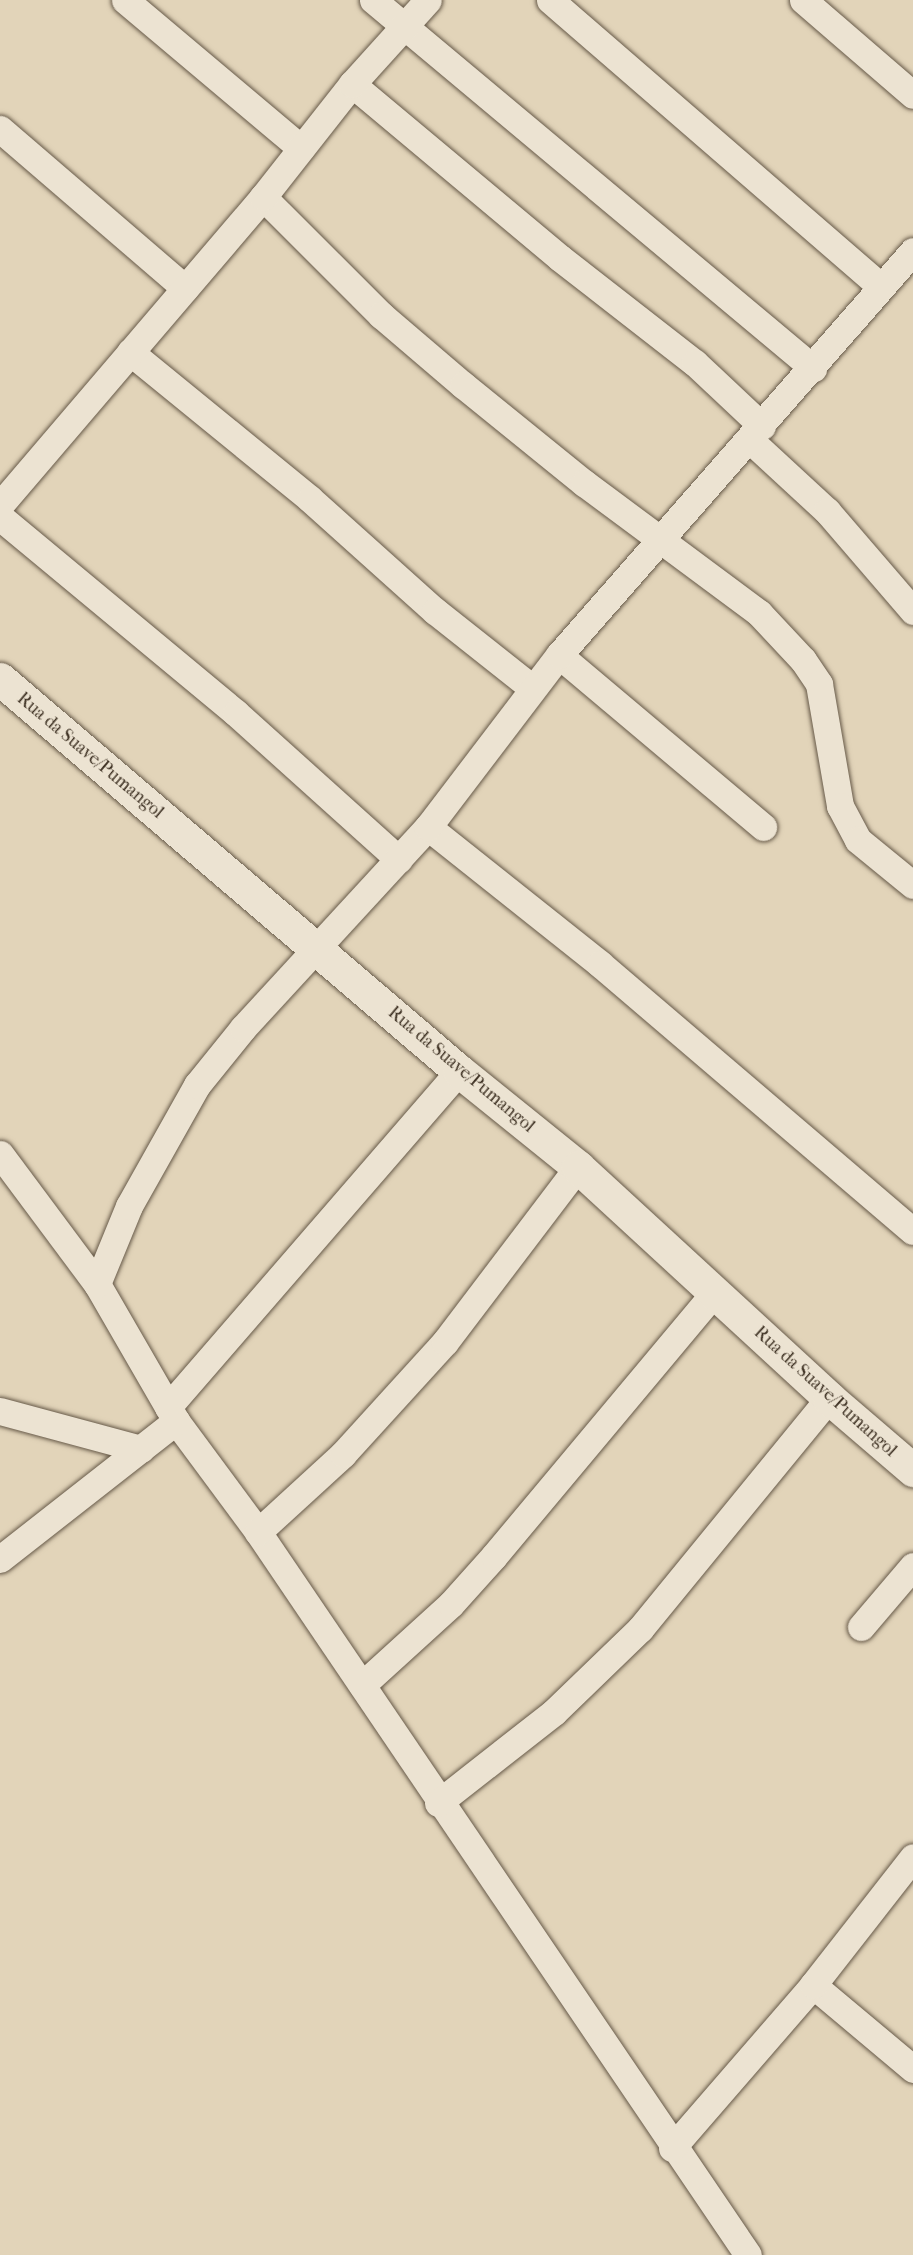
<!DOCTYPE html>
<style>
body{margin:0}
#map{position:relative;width:913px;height:2255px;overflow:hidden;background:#e2d4b9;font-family:"IM FELL French Canon",serif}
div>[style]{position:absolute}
.roads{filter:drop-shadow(0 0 2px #665948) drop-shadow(0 0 2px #665948)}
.street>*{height:27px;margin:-13.5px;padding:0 13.5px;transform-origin:13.5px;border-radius:13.5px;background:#ece3d2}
.secondary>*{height:33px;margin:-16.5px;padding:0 16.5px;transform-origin:16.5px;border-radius:16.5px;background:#ece3d2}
span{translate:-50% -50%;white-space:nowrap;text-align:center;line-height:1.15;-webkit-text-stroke:5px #ece3d2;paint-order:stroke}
.street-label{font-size:18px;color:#3d3022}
</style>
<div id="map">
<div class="roads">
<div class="street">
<div style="left:125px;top:0;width:230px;rotate:40.1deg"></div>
<div style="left:373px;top:0;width:574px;rotate:39.91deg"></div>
<div style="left:550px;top:0;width:438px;rotate:40.9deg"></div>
<div style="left:803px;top:0;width:145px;rotate:40.8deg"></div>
<div style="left:352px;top:84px;width:271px;rotate:39.9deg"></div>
<div style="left:560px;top:258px;width:171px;rotate:37.9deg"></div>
<div style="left:695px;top:363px;width:92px;rotate:43.2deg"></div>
<div style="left:0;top:129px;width:244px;rotate:40.7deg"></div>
<div style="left:263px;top:197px;width:167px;rotate:45deg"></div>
<div style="left:381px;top:315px;width:108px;rotate:40.5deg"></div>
<div style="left:463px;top:385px;width:156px;rotate:39deg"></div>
<div style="left:584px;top:483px;width:218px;rotate:36.6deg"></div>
<div style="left:759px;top:613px;width:64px;rotate:46.9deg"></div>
<div style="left:803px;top:660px;width:29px;rotate:56deg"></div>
<div style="left:819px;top:684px;width:124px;rotate:80.2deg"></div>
<div style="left:840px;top:806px;width:38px;rotate:62deg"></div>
<div style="left:858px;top:840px;width:71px;rotate:39.3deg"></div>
<div style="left:130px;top:352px;width:232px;rotate:39.2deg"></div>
<div style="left:310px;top:499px;width:168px;rotate:41.9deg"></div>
<div style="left:435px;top:611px;width:124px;rotate:38.4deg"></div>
<div style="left:750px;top:440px;width:105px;rotate:42.7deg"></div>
<div style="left:827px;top:511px;width:132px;rotate:49.3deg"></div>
<div style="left:0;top:505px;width:405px;rotate:-49.5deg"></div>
<div style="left:263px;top:197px;width:144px;rotate:-51.8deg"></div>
<div style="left:352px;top:84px;width:113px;rotate:-47.9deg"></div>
<div style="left:0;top:517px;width:307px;rotate:39.7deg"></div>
<div style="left:236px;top:713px;width:219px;rotate:42deg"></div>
<div style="left:559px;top:655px;width:267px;rotate:40.1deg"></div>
<div style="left:428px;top:827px;width:220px;rotate:38.5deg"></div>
<div style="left:600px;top:964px;width:411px;rotate:40.5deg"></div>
<div style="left:0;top:1154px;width:162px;rotate:53.3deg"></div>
<div style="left:97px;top:1284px;width:158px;rotate:60deg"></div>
<div style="left:176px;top:1421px;width:138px;rotate:53.5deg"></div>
<div style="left:258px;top:1532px;width:873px;rotate:55.87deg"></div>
<div style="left:97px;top:1284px;width:84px;rotate:-67.7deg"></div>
<div style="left:129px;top:1206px;width:139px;rotate:-60.7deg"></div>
<div style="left:197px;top:1085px;width:73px;rotate:-51.1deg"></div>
<div style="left:243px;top:1028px;width:273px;rotate:-47.4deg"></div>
<div style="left:428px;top:827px;width:216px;rotate:-52.7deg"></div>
<div style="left:559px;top:655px;width:537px;rotate:-48.77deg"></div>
<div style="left:168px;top:1407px;width:444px;rotate:-49.1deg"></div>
<div style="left:0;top:1411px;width:146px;rotate:15.1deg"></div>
<div style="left:258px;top:1532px;width:115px;rotate:-42.5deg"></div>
<div style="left:343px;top:1454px;width:151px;rotate:-47.7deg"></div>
<div style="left:445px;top:1342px;width:220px;rotate:-52.8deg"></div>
<div style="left:0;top:1559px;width:224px;rotate:-38.1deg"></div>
<div style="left:861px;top:1627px;width:80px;rotate:-49.6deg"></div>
<div style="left:362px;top:1685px;width:120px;rotate:-42.3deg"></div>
<div style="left:451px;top:1604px;width:64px;rotate:-48.1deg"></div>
<div style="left:494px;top:1556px;width:344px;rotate:-50.1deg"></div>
<div style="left:438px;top:1803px;width:147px;rotate:-38.1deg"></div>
<div style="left:554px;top:1712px;width:120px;rotate:-44deg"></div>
<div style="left:640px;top:1629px;width:298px;rotate:-50.7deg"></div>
<div style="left:813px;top:1985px;width:131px;rotate:40deg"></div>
<div style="left:672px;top:2148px;width:216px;rotate:-49.1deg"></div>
<div style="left:813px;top:1985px;width:162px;rotate:-52deg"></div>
</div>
<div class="secondary">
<div style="left:0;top:679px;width:604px;rotate:40.5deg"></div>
<div style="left:459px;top:1071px;width:153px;rotate:38.9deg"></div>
<div style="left:578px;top:1167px;width:341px;rotate:42.6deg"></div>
<div style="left:829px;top:1398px;width:111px;rotate:40.6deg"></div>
</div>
</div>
<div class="street-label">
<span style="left:90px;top:756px;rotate:40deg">Rua da Suave/Pumangol</span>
<span style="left:461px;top:1070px;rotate:40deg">Rua da Suave/Pumangol</span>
<span style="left:825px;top:1392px;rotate:42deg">Rua da Suave/Pumangol</span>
</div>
</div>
